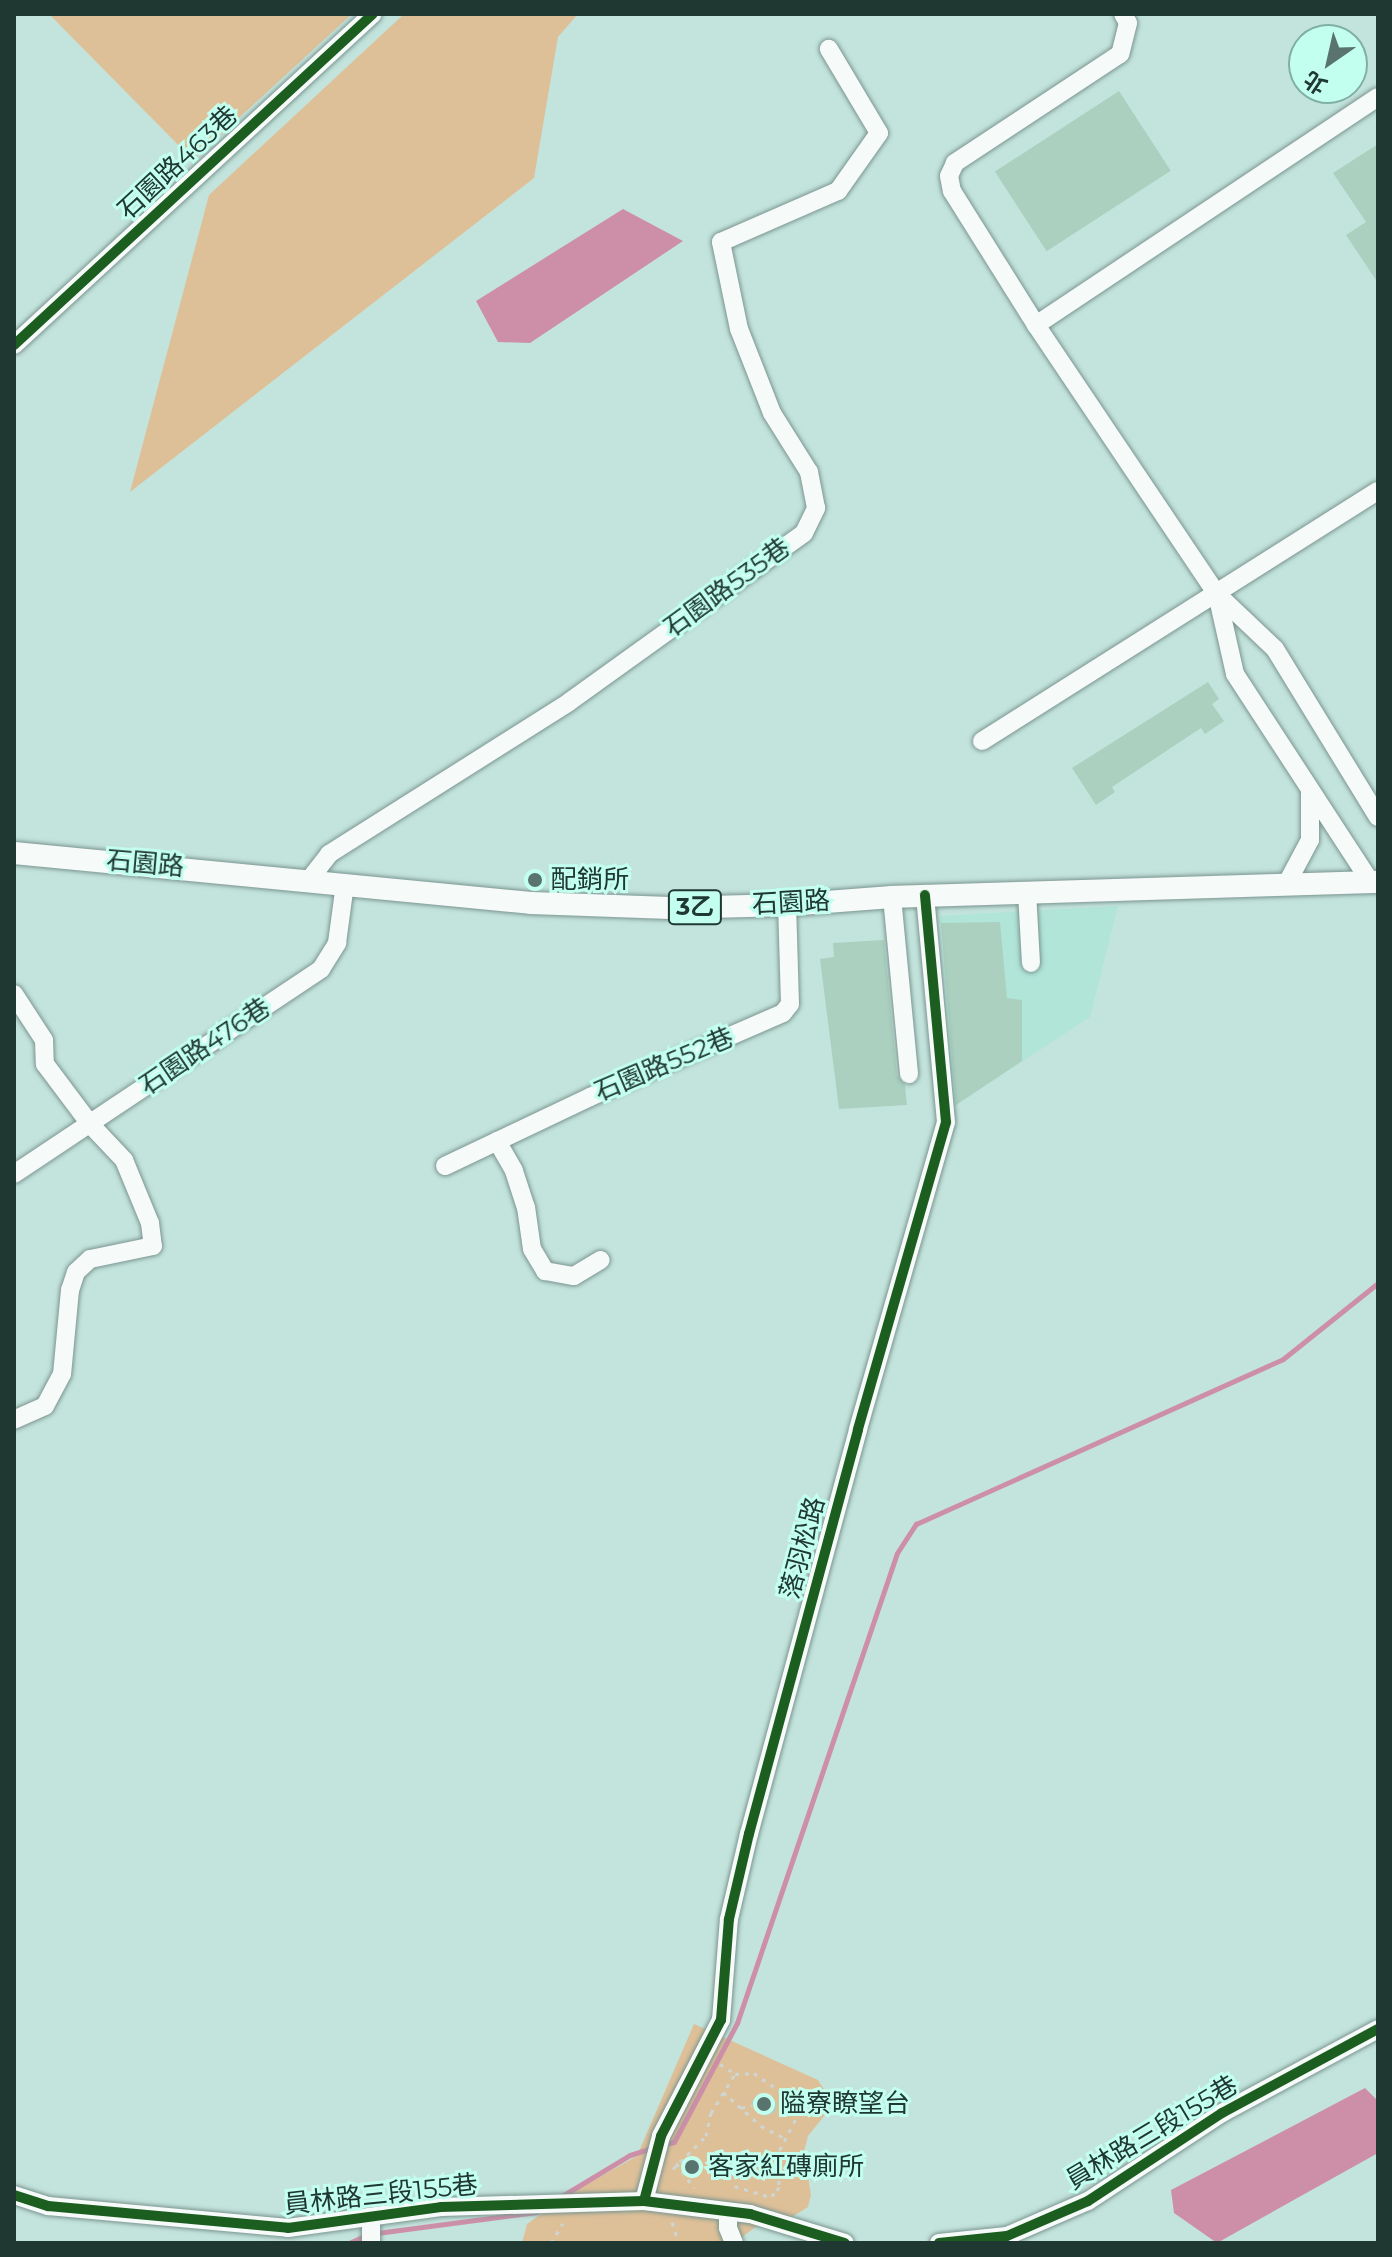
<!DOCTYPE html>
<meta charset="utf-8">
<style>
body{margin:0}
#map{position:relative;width:1392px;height:2257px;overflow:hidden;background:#c3e4dc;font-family:Montserrat,"Noto Sans TC",sans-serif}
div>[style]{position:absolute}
.built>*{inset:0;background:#b0e5d8}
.green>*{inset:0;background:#dec098}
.water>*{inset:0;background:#cd8fa8}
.stream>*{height:5px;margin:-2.5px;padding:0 2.5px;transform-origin:2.5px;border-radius:2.5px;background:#cd8fa8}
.building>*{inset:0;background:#abd0c0;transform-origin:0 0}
.path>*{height:3px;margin-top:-1.5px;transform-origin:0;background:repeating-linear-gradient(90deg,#cdd6d4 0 4px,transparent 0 10px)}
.roads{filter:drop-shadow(0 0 2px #7c9590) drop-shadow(0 0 2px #7c9590)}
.minor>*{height:18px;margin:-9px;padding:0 9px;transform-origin:9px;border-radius:9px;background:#f6fbfa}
.major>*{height:22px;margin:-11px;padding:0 11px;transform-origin:11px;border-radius:11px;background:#f6fbfa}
.cycleway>*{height:10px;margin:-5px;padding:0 5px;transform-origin:5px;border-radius:5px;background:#1b5e20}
.dots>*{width:22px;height:22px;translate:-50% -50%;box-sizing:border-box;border:4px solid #c3ffef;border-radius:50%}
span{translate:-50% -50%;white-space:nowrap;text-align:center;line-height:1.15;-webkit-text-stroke:6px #c3ffef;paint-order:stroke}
.shield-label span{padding:2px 6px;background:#c3ffef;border:2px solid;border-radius:6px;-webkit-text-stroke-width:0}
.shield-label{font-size:24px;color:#203832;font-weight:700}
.street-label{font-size:26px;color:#203832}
.poi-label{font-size:26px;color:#203832}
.left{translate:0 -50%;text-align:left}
.frame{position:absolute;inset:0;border:16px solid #203832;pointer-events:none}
.north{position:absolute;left:1288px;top:24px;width:80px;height:80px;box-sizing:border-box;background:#c3ffef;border:2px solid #82afa3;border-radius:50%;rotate:214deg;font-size:22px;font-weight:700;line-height:32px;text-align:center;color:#203832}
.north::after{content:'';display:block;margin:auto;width:28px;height:36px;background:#59746e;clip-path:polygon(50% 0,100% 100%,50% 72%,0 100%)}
</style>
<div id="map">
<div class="built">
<div style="clip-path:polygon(1118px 906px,1090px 1017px,954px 1106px,940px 916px)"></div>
</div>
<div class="green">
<div style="clip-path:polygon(49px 14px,352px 14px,193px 160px)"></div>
<div style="clip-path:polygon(404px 14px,578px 14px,558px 37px,534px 178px,130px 492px,209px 195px)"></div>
<div style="clip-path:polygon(694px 2024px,818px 2080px,827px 2094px,828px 2111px,808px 2136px,804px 2152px,811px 2195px,808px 2207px,792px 2217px,757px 2226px,734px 2243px,522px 2243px,527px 2224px,564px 2197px,637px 2156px)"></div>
</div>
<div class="water">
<div style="clip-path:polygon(623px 209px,683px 241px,530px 343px,498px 342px,476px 301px)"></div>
<div style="clip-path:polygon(1365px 2088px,1378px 2101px,1378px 2153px,1217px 2243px,1174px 2213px,1171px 2190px)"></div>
</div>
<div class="stream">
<div style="left:665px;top:2144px;width:9px;rotate:-13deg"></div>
<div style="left:674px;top:2142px;width:135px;rotate:-62.1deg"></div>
<div style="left:737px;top:2023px;width:496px;rotate:-71.2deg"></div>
<div style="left:897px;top:1553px;width:35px;rotate:-57deg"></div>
<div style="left:916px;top:1524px;width:402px;rotate:-24.2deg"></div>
<div style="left:1283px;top:1359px;width:122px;rotate:-38.7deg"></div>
<div style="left:562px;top:2196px;width:79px;rotate:-31.1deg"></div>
<div style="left:630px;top:2155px;width:23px;rotate:-18deg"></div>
<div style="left:377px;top:2233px;width:161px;rotate:-7.5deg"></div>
<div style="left:349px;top:2243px;width:20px;rotate:-24deg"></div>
</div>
<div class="building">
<div style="left:1119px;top:91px;width:95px;height:148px;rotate:57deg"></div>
<div style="clip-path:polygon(1378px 144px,1378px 283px,1346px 235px,1366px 222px,1333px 173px)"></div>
<div style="clip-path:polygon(1208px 682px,1219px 699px,1212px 704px,1224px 721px,1205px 734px,1201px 728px,1112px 787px,1115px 792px,1096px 805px,1072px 768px)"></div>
<div style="clip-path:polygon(1000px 922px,1007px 998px,1022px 1000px,1022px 1061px,956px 1105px,941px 923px)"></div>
<div style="clip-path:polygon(884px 940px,897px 1075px,905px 1085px,907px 1105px,839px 1109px,820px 959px,834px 957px,833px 943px)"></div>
<div style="clip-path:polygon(765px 2094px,777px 2103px,775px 2112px,765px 2116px,751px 2103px,758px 2095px)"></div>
</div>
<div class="path">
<div style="left:720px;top:2064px;width:17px;rotate:33deg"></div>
<div style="left:723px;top:2092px;width:51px;rotate:41.8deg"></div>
<div style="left:761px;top:2126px;width:27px;rotate:27deg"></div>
<div style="left:741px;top:2108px;width:11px;rotate:-15deg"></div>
<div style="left:676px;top:2163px;width:31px;rotate:54deg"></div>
<div style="left:673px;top:2169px;width:47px;rotate:-45deg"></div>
<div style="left:706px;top:2136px;width:24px;rotate:-78deg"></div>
<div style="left:711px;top:2113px;width:46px;rotate:-58.4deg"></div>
<div style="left:735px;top:2074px;width:19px;rotate:-3deg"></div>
<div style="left:754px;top:2073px;width:50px;rotate:35.3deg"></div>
<div style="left:795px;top:2102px;width:10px;rotate:61deg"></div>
<div style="left:800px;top:2111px;width:45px;rotate:117.7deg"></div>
<div style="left:779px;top:2151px;width:36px;rotate:90deg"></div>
<div style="left:779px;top:2187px;width:8px;rotate:120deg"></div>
<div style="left:775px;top:2194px;width:8px;rotate:166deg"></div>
<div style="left:767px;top:2196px;width:38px;rotate:-163deg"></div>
<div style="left:672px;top:2222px;width:22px;rotate:72deg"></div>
<div style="left:551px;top:2243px;width:23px;rotate:-59deg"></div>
</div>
<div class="roads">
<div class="minor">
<div style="left:1123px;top:14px;width:10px;rotate:61deg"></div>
<div style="left:1128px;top:23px;width:32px;rotate:104deg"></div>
<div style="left:1120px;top:54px;width:198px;rotate:146.6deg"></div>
<div style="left:955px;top:163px;width:14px;rotate:115deg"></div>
<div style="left:949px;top:176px;width:15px;rotate:79deg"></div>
<div style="left:952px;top:191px;width:158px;rotate:57.9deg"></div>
<div style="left:1036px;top:325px;width:324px;rotate:56.1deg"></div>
<div style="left:1217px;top:594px;width:80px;rotate:43.5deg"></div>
<div style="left:1275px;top:649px;width:197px;rotate:58.5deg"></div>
<div style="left:1036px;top:325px;width:411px;rotate:-33.7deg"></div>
<div style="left:14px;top:345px;width:488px;rotate:-42.7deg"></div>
<div style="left:1217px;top:594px;width:82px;rotate:77.3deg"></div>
<div style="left:1235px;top:674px;width:249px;rotate:56.9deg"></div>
<div style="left:982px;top:741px;width:468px;rotate:-32.3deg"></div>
<div style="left:309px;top:880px;width:33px;rotate:-52deg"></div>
<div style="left:329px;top:854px;width:284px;rotate:-32.3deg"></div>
<div style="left:569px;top:702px;width:289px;rotate:-35.7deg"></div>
<div style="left:804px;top:533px;width:28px;rotate:-64deg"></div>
<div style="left:816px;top:508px;width:37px;rotate:-101deg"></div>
<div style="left:809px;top:472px;width:70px;rotate:-122.1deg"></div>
<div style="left:772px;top:413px;width:90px;rotate:-111.4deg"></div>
<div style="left:739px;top:329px;width:89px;rotate:-101.7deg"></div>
<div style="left:721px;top:242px;width:128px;rotate:-23.6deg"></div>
<div style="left:838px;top:191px;width:71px;rotate:-54.7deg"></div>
<div style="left:879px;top:133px;width:98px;rotate:-120.8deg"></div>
<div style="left:1287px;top:883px;width:49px;rotate:-61.9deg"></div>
<div style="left:1310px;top:840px;width:49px;rotate:-90deg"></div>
<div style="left:1027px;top:892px;width:71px;rotate:86.8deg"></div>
<div style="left:892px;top:897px;width:178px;rotate:84.5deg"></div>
<div style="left:14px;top:994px;width:55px;rotate:56.9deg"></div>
<div style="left:44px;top:1040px;width:24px;rotate:88deg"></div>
<div style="left:45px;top:1064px;width:75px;rotate:53.1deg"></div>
<div style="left:90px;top:1124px;width:50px;rotate:46.6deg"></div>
<div style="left:124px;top:1160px;width:68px;rotate:67.6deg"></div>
<div style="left:150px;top:1223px;width:23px;rotate:83deg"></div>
<div style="left:153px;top:1246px;width:64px;rotate:168.3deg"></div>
<div style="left:90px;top:1259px;width:19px;rotate:137deg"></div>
<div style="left:76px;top:1272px;width:19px;rotate:108deg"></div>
<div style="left:70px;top:1290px;width:84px;rotate:95.4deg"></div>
<div style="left:62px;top:1374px;width:36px;rotate:118deg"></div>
<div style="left:45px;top:1406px;width:34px;rotate:156deg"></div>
<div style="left:497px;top:1141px;width:34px;rotate:60deg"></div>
<div style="left:514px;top:1171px;width:38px;rotate:72deg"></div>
<div style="left:526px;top:1207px;width:42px;rotate:81.9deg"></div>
<div style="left:532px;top:1249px;width:26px;rotate:59deg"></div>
<div style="left:545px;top:1271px;width:29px;rotate:10deg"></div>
<div style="left:574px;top:1276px;width:31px;rotate:-31deg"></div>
<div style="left:445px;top:1166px;width:161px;rotate:-25.4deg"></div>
<div style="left:590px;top:1097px;width:210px;rotate:-23.5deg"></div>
<div style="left:783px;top:1013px;width:11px;rotate:-52deg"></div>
<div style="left:790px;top:1004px;width:99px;rotate:-91.7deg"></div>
<div style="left:14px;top:1174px;width:369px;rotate:-33.7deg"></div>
<div style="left:321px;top:969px;width:31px;rotate:-58deg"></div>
<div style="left:337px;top:943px;width:60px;rotate:-82.3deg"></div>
<div style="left:14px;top:2195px;width:36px;rotate:18deg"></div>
<div style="left:48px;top:2206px;width:241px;rotate:5.2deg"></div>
<div style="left:288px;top:2228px;width:154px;rotate:-7.8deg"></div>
<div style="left:441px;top:2207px;width:203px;rotate:-1.7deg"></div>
<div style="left:644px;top:2201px;width:107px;rotate:7deg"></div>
<div style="left:750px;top:2214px;width:99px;rotate:17deg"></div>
<div style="left:644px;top:2201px;width:67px;rotate:-75.3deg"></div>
<div style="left:661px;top:2136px;width:131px;rotate:-62.7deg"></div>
<div style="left:721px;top:2020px;width:101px;rotate:-85.5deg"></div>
<div style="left:729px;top:1919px;width:87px;rotate:-76.8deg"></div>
<div style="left:749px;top:1834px;width:419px;rotate:-74.9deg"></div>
<div style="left:858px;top:1429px;width:319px;rotate:-74deg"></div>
<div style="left:946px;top:1122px;width:228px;rotate:-95.3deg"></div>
<div style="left:728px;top:2212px;width:16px;rotate:90deg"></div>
<div style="left:728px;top:2228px;width:16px;rotate:68deg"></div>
<div style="left:371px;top:2218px;width:25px;rotate:90deg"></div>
<div style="left:939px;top:2243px;width:68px;rotate:-5.9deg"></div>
<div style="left:1007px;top:2236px;width:88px;rotate:-23.4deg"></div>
<div style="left:1088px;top:2201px;width:160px;rotate:-33.3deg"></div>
<div style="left:1222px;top:2113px;width:177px;rotate:-28.3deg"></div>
</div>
<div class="major">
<div style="left:14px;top:853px;width:519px;rotate:5.52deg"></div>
<div style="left:531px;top:903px;width:139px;rotate:2.1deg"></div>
<div style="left:670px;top:908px;width:117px;rotate:-1.5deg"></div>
<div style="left:787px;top:905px;width:105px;rotate:-4.4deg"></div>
<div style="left:892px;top:897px;width:486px;rotate:-1.8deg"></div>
</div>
</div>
<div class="cycleway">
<div style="left:14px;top:345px;width:488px;rotate:-42.7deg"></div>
<div style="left:14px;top:2195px;width:36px;rotate:18deg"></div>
<div style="left:48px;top:2206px;width:241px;rotate:5.2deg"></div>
<div style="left:288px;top:2228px;width:154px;rotate:-7.8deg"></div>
<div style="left:441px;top:2207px;width:203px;rotate:-1.7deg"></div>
<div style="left:644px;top:2201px;width:107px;rotate:7deg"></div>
<div style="left:750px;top:2214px;width:99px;rotate:17deg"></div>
<div style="left:644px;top:2201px;width:67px;rotate:-75.3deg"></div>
<div style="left:661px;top:2136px;width:131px;rotate:-62.7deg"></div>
<div style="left:721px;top:2020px;width:101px;rotate:-85.5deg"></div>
<div style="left:729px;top:1919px;width:87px;rotate:-76.8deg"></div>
<div style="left:749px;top:1834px;width:419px;rotate:-74.9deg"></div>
<div style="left:858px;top:1429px;width:319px;rotate:-74deg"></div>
<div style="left:946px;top:1122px;width:228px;rotate:-95.3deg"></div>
<div style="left:939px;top:2243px;width:68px;rotate:-5.9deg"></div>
<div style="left:1007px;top:2236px;width:88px;rotate:-23.4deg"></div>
<div style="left:1088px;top:2201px;width:160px;rotate:-33.3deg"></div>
<div style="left:1222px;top:2113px;width:177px;rotate:-28.3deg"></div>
</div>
<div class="dots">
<div style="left:535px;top:880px;background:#59746e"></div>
<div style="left:764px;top:2104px;background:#59746e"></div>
<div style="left:692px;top:2167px;background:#59746e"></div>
</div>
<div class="shield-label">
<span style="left:695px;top:907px">3乙</span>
</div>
<div class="street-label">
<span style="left:178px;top:163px;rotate:-43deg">石園路463巷</span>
<span style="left:727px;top:588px;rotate:-36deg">石園路535巷</span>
<span style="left:145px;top:864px;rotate:5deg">石園路</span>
<span style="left:791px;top:903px;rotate:-3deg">石園路</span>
<span style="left:205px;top:1047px;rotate:-34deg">石園路476巷</span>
<span style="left:664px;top:1065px;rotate:-23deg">石園路552巷</span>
<span style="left:803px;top:1548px;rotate:-75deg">落羽松路</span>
<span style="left:1152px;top:2133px;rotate:-31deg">員林路三段155巷</span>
<span style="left:381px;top:2195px;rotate:-6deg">員林路三段155巷</span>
</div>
<div class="poi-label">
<span class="left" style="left:551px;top:880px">配銷所</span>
<span class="left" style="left:780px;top:2104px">隘寮瞭望台</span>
<span class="left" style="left:708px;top:2167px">客家紅磚廁所</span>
</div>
<div class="frame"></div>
<div class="north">北</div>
</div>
